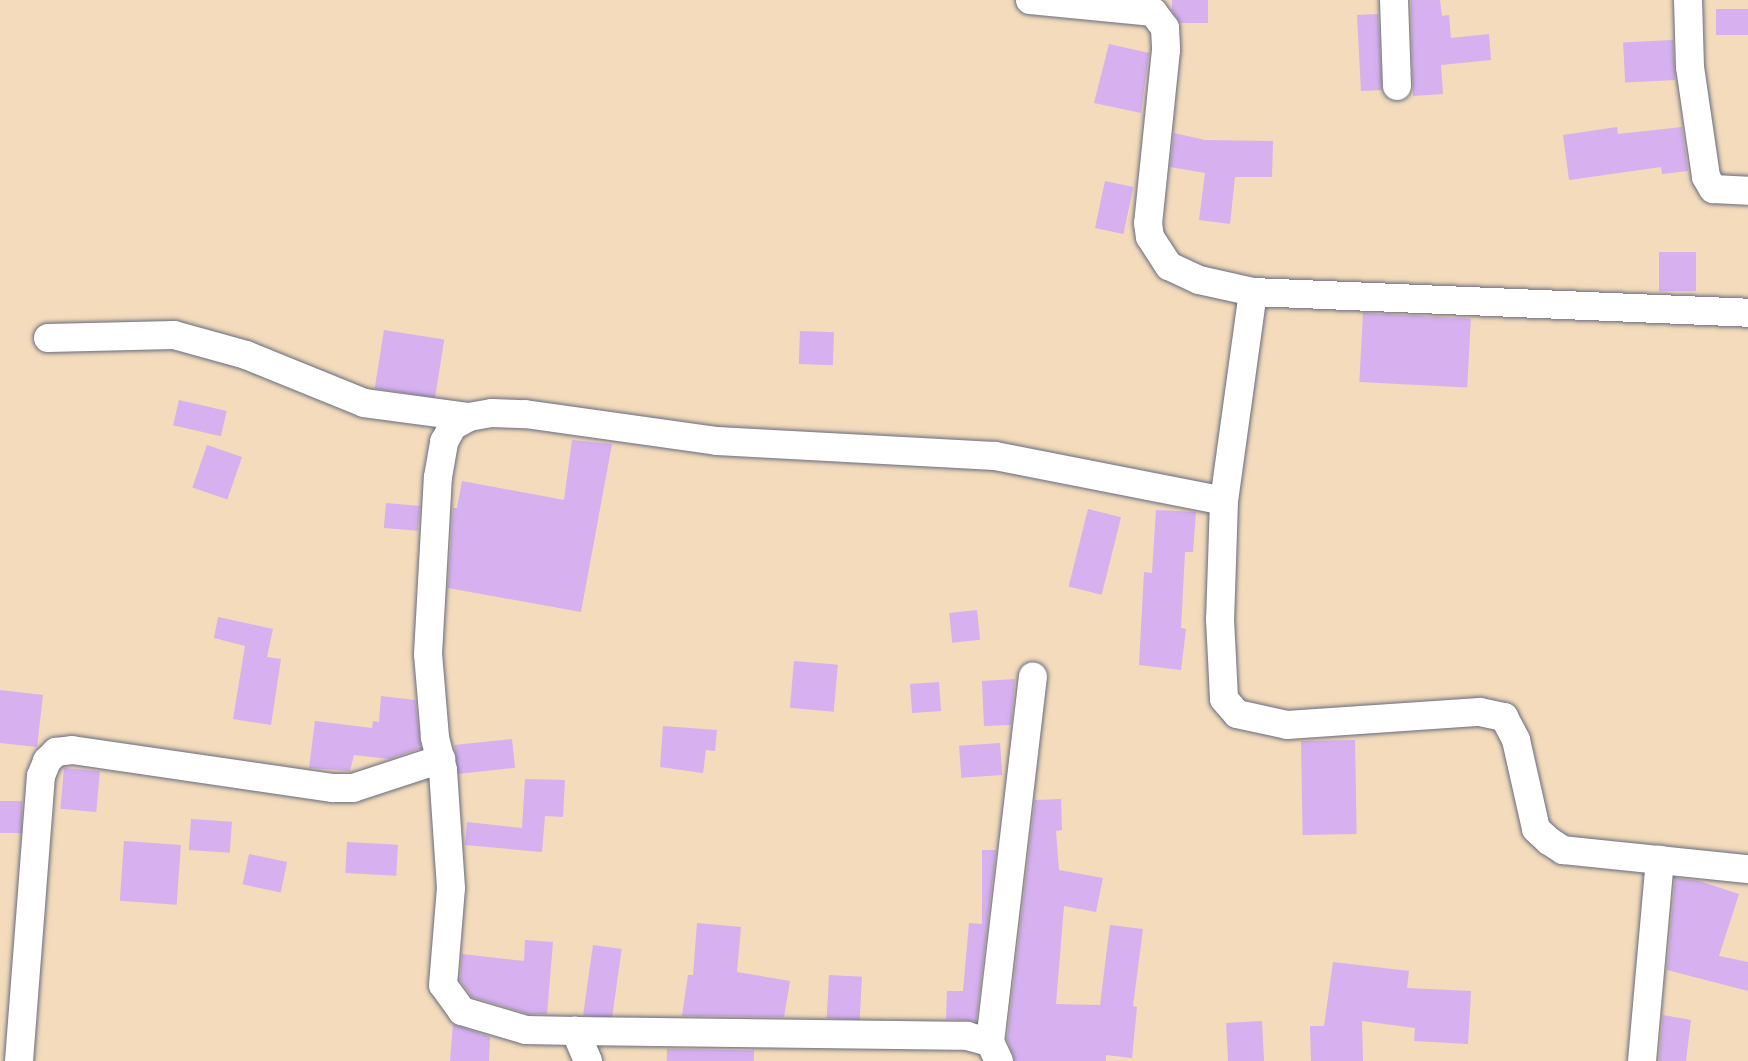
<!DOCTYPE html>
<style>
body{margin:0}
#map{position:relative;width:1748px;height:1061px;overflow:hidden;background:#f3dbbb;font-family:Delius,sans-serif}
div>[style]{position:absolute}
.building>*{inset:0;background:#d6b0ef;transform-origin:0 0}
.roads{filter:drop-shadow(0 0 2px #676b7f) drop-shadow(0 0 2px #676b7f)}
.minor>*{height:28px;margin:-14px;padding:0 14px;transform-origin:14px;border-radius:14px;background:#fff}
span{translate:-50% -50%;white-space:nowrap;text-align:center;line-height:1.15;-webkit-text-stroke:6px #f6f6f2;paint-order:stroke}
</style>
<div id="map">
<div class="building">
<div style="clip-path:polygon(1172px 0,1208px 0,1208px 23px,1180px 23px,1172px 10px)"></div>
<div style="clip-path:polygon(1411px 0,1440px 0,1442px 16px,1449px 15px,1451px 38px,1489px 34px,1491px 60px,1441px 65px,1443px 94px,1413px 96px)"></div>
<div style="left:1748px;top:9px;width:26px;height:32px;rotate:90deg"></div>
<div style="left:1378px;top:14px;width:76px;height:21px;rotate:87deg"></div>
<div style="left:1673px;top:40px;width:40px;height:50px;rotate:87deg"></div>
<div style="clip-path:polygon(1109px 44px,1149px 53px,1141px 113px,1094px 103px)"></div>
<div style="clip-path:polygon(1617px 127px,1618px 134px,1682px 127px,1688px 171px,1662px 174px,1661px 167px,1569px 180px,1563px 135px)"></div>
<div style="clip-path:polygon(1174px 133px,1205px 140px,1273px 141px,1272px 177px,1235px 177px,1230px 224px,1199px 220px,1205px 173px,1170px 167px)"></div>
<div style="left:1105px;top:181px;width:29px;height:48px;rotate:12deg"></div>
<div style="left:1659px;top:252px;width:37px;height:39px"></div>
<div style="left:1363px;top:313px;width:108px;height:69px;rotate:3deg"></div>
<div style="left:384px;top:330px;width:61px;height:59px;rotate:9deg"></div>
<div style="left:800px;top:331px;width:34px;height:33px;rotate:2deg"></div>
<div style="left:179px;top:400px;width:49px;height:26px;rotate:13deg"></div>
<div style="clip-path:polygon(572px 440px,612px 444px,581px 612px,448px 588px,453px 508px,457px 508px,462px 481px,564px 500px)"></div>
<div style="left:207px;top:445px;width:37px;height:45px;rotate:19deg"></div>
<div style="left:386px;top:503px;width:34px;height:25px;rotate:5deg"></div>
<div style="left:1088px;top:509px;width:34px;height:80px;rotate:14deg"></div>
<div style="clip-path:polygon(1156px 510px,1196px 512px,1193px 552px,1185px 552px,1181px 628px,1186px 629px,1181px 670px,1139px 665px,1144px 572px,1152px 573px)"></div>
<div style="left:977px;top:610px;width:30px;height:28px;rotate:84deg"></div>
<div style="clip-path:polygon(218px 617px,273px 629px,267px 657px,281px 659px,271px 725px,233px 719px,245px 646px,214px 638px)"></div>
<div style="left:794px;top:661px;width:44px;height:47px;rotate:5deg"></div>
<div style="clip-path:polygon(1015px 679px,1011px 725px,984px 726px,982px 681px)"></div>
<div style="left:939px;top:682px;width:29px;height:29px;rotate:86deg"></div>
<div style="clip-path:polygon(0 690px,43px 695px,37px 747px,0 743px)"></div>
<div style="clip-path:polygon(381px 696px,415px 700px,421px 748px,389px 759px,354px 755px,350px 771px,309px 768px,315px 721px,372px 728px,373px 721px,379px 722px)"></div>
<div style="clip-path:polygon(663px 726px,717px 730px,715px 751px,706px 750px,703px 773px,660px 767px)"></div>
<div style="left:512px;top:739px;width:29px;height:58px;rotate:84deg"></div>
<div style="left:1355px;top:740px;width:94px;height:54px;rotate:89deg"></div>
<div style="left:1000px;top:743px;width:32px;height:41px;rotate:86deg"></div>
<div style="left:64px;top:768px;width:36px;height:41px;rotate:5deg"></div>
<div style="clip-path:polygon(525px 779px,565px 780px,563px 817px,545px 816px,542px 852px,465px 845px,467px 822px,522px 828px)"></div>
<div style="clip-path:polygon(1061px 799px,1062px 830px,1056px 831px,1059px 870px,1103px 878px,1096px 912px,1064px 906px,1056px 1004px,1100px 1005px,1110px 925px,1143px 929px,1133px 1006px,1137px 1007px,1132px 1058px,1106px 1055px,1106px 1061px,1015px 1061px,1007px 1039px,1035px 800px)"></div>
<div style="left:0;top:801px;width:22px;height:32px"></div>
<div style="left:191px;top:819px;width:41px;height:31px;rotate:4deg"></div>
<div style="left:124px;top:841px;width:57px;height:60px;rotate:4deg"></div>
<div style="left:347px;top:842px;width:51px;height:31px;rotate:3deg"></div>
<div style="clip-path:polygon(982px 850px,996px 850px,976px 1021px,946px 1019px,947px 991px,963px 991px,969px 923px,982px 924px)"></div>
<div style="left:249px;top:854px;width:39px;height:31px;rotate:12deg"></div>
<div style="clip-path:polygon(1675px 878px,1699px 881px,1739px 894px,1719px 956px,1748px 962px,1748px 991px,1667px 970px)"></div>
<div style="clip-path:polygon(697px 923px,741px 927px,737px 972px,790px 981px,784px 1017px,682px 1016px,688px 975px,693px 975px)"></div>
<div style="clip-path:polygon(525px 940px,553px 942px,547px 1014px,529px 1014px,472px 997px,460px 980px,462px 954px,524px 961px)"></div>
<div style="left:593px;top:945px;width:29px;height:71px;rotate:8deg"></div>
<div style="clip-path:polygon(1333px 962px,1409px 971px,1407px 988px,1471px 991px,1468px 1044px,1414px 1041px,1415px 1028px,1362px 1021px,1363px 1061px,1311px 1061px,1310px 1026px,1324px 1026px)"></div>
<div style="left:829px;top:975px;width:33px;height:43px;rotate:3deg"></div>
<div style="clip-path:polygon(1663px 1015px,1691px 1020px,1686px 1061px,1659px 1061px)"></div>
<div style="left:1262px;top:1021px;width:40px;height:36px;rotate:87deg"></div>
<div style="clip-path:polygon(453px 1024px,490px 1037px,489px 1061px,450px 1061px)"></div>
<div style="left:667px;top:1049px;width:87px;height:12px;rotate:1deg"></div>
</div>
<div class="roads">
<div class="minor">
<div style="left:1030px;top:0;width:124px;rotate:5.6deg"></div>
<div style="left:1153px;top:12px;width:20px;rotate:53deg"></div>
<div style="left:1165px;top:28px;width:22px;rotate:87deg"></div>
<div style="left:1166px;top:50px;width:174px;rotate:95.9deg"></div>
<div style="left:1148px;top:223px;width:14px;rotate:82deg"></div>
<div style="left:1150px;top:237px;width:35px;rotate:57deg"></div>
<div style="left:1169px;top:266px;width:33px;rotate:25deg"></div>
<div style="left:1199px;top:280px;width:55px;rotate:12.5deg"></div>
<div style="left:1253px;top:292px;width:211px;rotate:97.9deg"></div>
<div style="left:1394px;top:0;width:86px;rotate:88deg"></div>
<div style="left:1688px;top:0;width:67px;rotate:88.3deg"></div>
<div style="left:1690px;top:67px;width:111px;rotate:81.7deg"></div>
<div style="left:1706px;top:177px;width:14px;rotate:60deg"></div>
<div style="left:1713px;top:189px;width:35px;rotate:3deg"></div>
<div style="left:1253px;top:292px;width:495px;rotate:2.4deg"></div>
<div style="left:48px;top:338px;width:126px;rotate:-1.4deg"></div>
<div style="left:174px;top:335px;width:75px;rotate:15.5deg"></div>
<div style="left:246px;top:355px;width:127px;rotate:22.1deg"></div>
<div style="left:364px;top:403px;width:106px;rotate:7.6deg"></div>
<div style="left:575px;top:1031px;width:392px;rotate:0.7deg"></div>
<div style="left:967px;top:1036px;width:24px;rotate:15deg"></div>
<div style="left:990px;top:1042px;width:21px;rotate:65deg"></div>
<div style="left:990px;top:1042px;width:368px;rotate:-83.3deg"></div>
<div style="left:19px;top:1061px;width:286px;rotate:-85.6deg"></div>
<div style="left:41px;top:776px;width:16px;rotate:-68deg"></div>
<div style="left:47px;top:761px;width:13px;rotate:-45deg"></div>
<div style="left:56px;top:752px;width:16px;rotate:-7deg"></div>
<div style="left:72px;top:750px;width:264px;rotate:8.3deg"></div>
<div style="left:333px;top:788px;width:20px"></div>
<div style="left:353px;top:788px;width:93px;rotate:-18.2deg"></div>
<div style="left:588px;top:1061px;width:33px;rotate:-113deg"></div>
<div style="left:575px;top:1031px;width:49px;rotate:-178.8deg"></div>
<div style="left:526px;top:1030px;width:67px;rotate:-163.5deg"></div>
<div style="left:462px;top:1011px;width:32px;rotate:-126deg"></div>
<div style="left:443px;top:985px;width:97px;rotate:-85.3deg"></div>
<div style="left:451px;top:888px;width:118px;rotate:-93.9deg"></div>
<div style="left:443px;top:770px;width:34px;rotate:-104deg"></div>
<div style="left:435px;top:737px;width:83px;rotate:-94.8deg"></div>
<div style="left:428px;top:654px;width:177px;rotate:-86.8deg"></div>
<div style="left:438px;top:477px;width:36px;rotate:-80deg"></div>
<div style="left:444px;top:442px;width:18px;rotate:-61deg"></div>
<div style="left:453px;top:426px;width:18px;rotate:-29deg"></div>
<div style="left:469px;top:417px;width:23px;rotate:-10deg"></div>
<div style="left:492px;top:413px;width:33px;rotate:2deg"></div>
<div style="left:525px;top:414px;width:194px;rotate:8deg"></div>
<div style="left:717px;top:441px;width:278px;rotate:3.1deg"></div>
<div style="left:995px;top:456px;width:233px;rotate:11.1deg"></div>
<div style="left:1224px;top:501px;width:118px;rotate:91.9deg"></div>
<div style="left:1220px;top:619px;width:80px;rotate:87.1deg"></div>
<div style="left:1224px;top:699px;width:20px;rotate:49deg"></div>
<div style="left:1237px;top:714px;width:51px;rotate:12.4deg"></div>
<div style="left:1287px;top:725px;width:193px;rotate:-3.9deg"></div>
<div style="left:1480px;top:712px;width:25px;rotate:12deg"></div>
<div style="left:1504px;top:717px;width:26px;rotate:62deg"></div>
<div style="left:1516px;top:740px;width:91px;rotate:77.3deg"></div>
<div style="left:1536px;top:829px;width:18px;rotate:43deg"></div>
<div style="left:1549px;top:841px;width:17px;rotate:33deg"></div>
<div style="left:1563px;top:850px;width:186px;rotate:5.9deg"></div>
<div style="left:1642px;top:1061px;width:202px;rotate:-84.9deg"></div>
</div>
</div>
</div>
